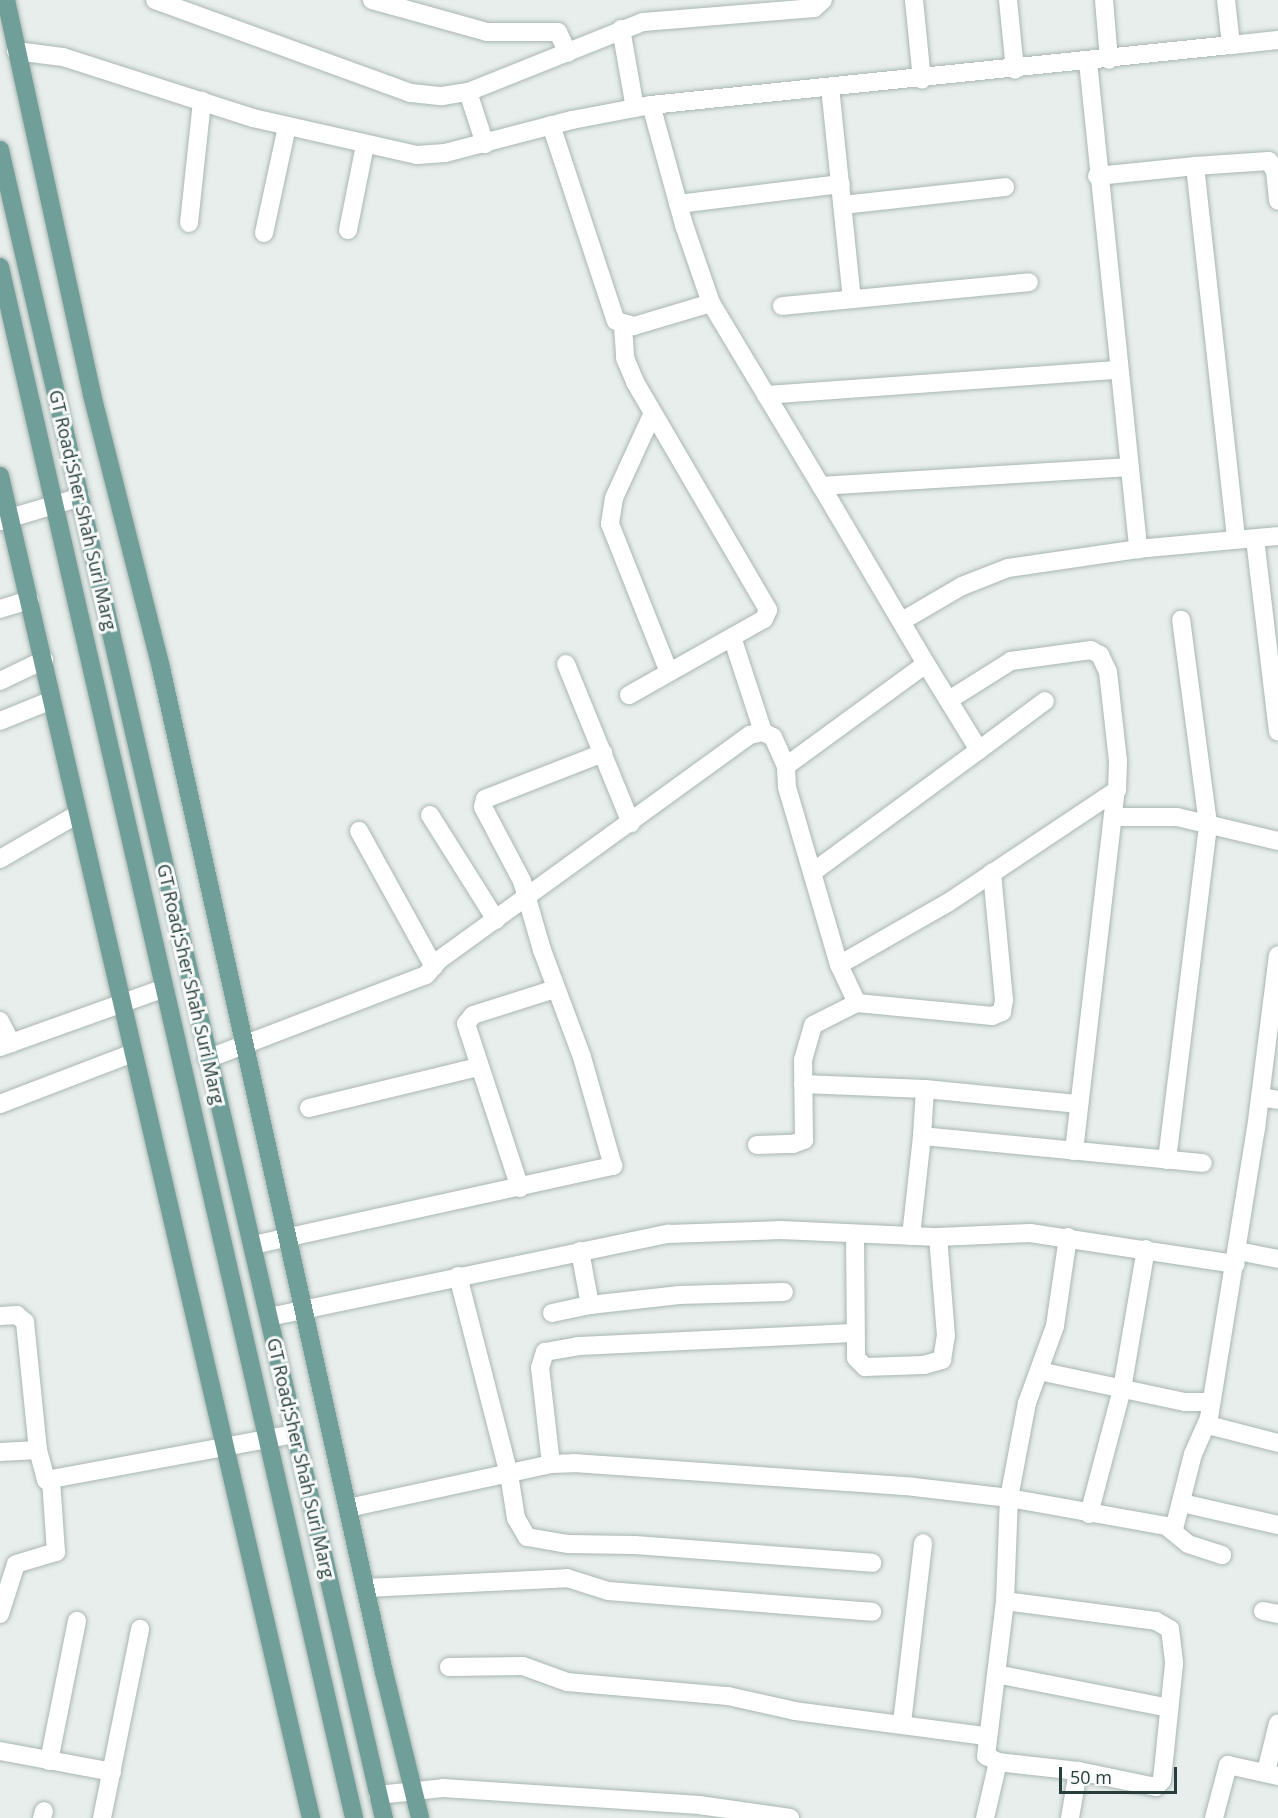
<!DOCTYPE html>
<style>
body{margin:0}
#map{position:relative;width:1278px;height:1818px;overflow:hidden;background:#e7eeeb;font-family:"Open Sans",sans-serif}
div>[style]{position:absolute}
.roads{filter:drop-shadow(0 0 2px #aab6b3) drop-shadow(0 0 2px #aab6b3)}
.minor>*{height:18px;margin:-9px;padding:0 9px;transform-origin:9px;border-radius:9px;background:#fff}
.major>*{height:18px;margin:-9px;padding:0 9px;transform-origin:9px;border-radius:9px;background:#709e98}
span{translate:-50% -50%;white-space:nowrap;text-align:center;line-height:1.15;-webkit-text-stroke:6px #f7faf9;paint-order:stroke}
.street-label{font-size:18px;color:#273e3b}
.scale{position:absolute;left:1059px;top:1767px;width:118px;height:27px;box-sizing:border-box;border:3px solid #273e3b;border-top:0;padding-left:8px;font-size:18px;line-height:21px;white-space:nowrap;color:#273e3b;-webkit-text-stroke:4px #f7faf9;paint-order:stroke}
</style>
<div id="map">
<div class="roads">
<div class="minor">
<div style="left:155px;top:0;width:272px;rotate:20deg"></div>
<div style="left:411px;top:93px;width:31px;rotate:6deg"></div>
<div style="left:442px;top:96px;width:26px;rotate:-9deg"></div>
<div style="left:468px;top:92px;width:188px;rotate:-21.8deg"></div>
<div style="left:643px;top:22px;width:172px;rotate:-4.7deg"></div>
<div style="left:814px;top:8px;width:12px;rotate:-42deg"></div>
<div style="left:372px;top:0;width:119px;rotate:15.5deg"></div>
<div style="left:487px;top:32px;width:71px"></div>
<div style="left:558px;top:32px;width:23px;rotate:65deg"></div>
<div style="left:914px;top:0;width:80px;rotate:84.3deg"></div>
<div style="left:1008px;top:0;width:70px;rotate:84.3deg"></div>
<div style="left:1104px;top:0;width:60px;rotate:85.2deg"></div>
<div style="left:621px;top:29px;width:80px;rotate:80deg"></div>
<div style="left:1231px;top:45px;width:47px;rotate:-6.1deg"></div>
<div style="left:16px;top:51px;width:47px;rotate:7.3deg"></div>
<div style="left:63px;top:57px;width:200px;rotate:17.8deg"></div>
<div style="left:253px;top:118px;width:168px;rotate:12.7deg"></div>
<div style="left:417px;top:155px;width:28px;rotate:-4deg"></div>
<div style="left:445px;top:153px;width:131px;rotate:-14.6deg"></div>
<div style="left:572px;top:120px;width:80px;rotate:-10.8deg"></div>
<div style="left:651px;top:105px;width:124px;rotate:74.6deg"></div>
<div style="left:684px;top:225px;width:83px;rotate:70.9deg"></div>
<div style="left:711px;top:303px;width:214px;rotate:59deg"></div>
<div style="left:1088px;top:62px;width:490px;rotate:84.1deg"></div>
<div style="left:1138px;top:549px;width:141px;rotate:-5.3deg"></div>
<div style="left:830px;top:87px;width:213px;rotate:84.1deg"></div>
<div style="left:468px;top:92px;width:55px;rotate:71.9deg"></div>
<div style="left:651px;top:105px;width:583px;rotate:-5.91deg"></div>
<div style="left:1231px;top:45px;width:45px;rotate:-96.3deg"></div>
<div style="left:551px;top:125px;width:206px;rotate:71.7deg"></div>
<div style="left:616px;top:321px;width:19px;rotate:16deg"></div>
<div style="left:634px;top:326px;width:80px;rotate:-16.6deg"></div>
<div style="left:1195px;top:166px;width:74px;rotate:-3.9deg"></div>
<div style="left:1269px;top:161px;width:12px;rotate:59deg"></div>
<div style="left:1275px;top:171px;width:30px;rotate:84deg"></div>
<div style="left:1097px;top:176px;width:99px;rotate:-5.8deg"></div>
<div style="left:1195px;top:166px;width:374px;rotate:83.7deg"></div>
<div style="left:678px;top:204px;width:164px;rotate:-7deg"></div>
<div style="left:843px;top:205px;width:163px;rotate:-6.3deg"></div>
<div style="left:189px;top:223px;width:123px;rotate:-83.9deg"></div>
<div style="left:348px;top:230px;width:87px;rotate:-78.7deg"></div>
<div style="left:264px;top:233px;width:108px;rotate:-77.8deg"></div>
<div style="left:782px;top:306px;width:248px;rotate:-5.5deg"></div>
<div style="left:623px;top:326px;width:32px;rotate:86deg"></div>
<div style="left:625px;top:358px;width:26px;rotate:67deg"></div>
<div style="left:635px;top:382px;width:264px;rotate:59.7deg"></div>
<div style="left:768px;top:610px;width:10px;rotate:114deg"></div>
<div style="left:764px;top:619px;width:155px;rotate:150.6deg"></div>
<div style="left:766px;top:395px;width:353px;rotate:-4.1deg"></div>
<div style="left:652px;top:415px;width:91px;rotate:114.6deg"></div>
<div style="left:614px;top:498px;width:26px;rotate:99deg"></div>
<div style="left:610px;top:524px;width:159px;rotate:68.3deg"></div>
<div style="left:0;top:521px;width:84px;rotate:-16.5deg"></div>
<div style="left:1255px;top:539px;width:194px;rotate:83.2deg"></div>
<div style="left:0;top:609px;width:31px;rotate:-17deg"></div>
<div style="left:902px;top:621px;width:69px;rotate:-30.3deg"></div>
<div style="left:962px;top:586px;width:49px;rotate:-21.4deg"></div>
<div style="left:1008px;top:568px;width:131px;rotate:-8.3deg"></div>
<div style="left:732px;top:637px;width:100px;rotate:71.9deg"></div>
<div style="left:566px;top:664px;width:172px;rotate:67.8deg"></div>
<div style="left:926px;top:664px;width:101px;rotate:58.4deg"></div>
<div style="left:979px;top:750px;width:82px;rotate:-36.6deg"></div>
<div style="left:0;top:681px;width:49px;rotate:-25.5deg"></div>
<div style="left:0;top:721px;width:56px;rotate:-22deg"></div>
<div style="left:430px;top:815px;width:124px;rotate:57.8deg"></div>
<div style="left:1113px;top:817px;width:64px"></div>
<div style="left:1177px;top:817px;width:104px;rotate:13.4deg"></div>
<div style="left:359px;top:831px;width:155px;rotate:61.1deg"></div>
<div style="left:0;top:859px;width:90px;rotate:-30deg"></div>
<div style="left:813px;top:872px;width:206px;rotate:-36.3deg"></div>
<div style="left:839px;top:965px;width:127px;rotate:-29.8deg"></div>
<div style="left:949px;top:902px;width:202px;rotate:-33.7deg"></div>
<div style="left:1117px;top:790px;width:29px;rotate:-88deg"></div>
<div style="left:1118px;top:761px;width:90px;rotate:-96.4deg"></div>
<div style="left:1108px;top:672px;width:19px;rotate:-115deg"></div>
<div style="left:1100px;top:655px;width:10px;rotate:-151deg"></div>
<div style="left:1091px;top:650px;width:81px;rotate:172.2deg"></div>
<div style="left:1011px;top:661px;width:73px;rotate:147.8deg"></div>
<div style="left:857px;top:1003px;width:42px;rotate:-115.3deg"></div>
<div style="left:839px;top:965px;width:185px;rotate:-106.3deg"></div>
<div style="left:787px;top:787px;width:21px;rotate:-93deg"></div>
<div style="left:786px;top:766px;width:173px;rotate:-36.1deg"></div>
<div style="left:926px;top:664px;width:207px;rotate:-120.5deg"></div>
<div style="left:821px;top:486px;width:309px;rotate:-3.5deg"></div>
<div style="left:0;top:1021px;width:25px;rotate:63deg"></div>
<div style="left:0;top:1047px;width:175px;rotate:-19.7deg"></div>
<div style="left:207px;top:1059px;width:235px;rotate:-21deg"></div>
<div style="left:426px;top:975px;width:20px;rotate:-49deg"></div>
<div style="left:439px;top:960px;width:384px;rotate:-35.9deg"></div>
<div style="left:750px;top:735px;width:13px;rotate:-13deg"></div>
<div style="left:763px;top:732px;width:11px;rotate:27deg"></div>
<div style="left:773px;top:737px;width:32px;rotate:66deg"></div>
<div style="left:803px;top:1084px;width:122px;rotate:2.3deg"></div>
<div style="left:925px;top:1089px;width:155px;rotate:5.6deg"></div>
<div style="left:1260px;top:1097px;width:18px;rotate:9deg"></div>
<div style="left:0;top:1104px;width:142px;rotate:-21deg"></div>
<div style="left:309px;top:1108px;width:175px;rotate:-13.6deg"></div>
<div style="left:922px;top:1136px;width:47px;rotate:-86.3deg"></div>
<div style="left:757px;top:1145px;width:36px;rotate:-2deg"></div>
<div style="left:793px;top:1144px;width:12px;rotate:-20deg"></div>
<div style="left:804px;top:1140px;width:80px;rotate:-90.7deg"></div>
<div style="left:803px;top:1060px;width:36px;rotate:-74deg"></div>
<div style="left:813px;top:1025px;width:49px;rotate:-26.6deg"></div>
<div style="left:857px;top:1003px;width:136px;rotate:5.5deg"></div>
<div style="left:992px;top:1016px;width:11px;rotate:-22deg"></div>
<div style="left:1002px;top:1012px;width:12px;rotate:-81deg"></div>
<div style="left:1004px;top:1000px;width:128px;rotate:-95.4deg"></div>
<div style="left:1074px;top:1151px;width:359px;rotate:-83.4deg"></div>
<div style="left:1167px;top:1160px;width:338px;rotate:-83deg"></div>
<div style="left:1208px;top:824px;width:206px;rotate:-97.5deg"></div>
<div style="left:520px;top:1188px;width:173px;rotate:-108.2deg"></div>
<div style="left:466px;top:1024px;width:11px;rotate:-52deg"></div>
<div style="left:473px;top:1015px;width:86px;rotate:-17.6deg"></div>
<div style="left:855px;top:1234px;width:124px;rotate:89.5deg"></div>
<div style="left:856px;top:1358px;width:13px;rotate:45deg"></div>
<div style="left:865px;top:1367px;width:59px;rotate:-1.9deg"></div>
<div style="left:924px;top:1365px;width:19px;rotate:-16deg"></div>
<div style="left:942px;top:1360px;width:24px;rotate:-81deg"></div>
<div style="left:946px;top:1336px;width:99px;rotate:-94.6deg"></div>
<div style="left:911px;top:1236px;width:101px;rotate:-83.7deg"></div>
<div style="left:922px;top:1136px;width:282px;rotate:5.5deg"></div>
<div style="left:253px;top:1245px;width:369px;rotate:-12.4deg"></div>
<div style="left:613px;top:1166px;width:113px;rotate:-105.9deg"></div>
<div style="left:582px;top:1057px;width:114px;rotate:-110.5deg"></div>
<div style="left:542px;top:950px;width:72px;rotate:-106.2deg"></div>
<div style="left:522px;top:881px;width:84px;rotate:-117.8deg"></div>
<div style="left:483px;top:807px;width:8px;rotate:-76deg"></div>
<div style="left:485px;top:799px;width:127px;rotate:-21.3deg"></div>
<div style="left:580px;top:1251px;width:55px;rotate:79.5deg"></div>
<div style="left:1238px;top:1251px;width:41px;rotate:11.3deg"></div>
<div style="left:458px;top:1276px;width:204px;rotate:75.6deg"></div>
<div style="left:509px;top:1474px;width:45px;rotate:81deg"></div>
<div style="left:516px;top:1518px;width:22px;rotate:60deg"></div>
<div style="left:527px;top:1537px;width:42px;rotate:9.7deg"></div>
<div style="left:568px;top:1544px;width:67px;rotate:0.9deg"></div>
<div style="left:635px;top:1545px;width:238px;rotate:4.3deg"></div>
<div style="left:552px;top:1313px;width:39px;rotate:-12deg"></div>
<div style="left:590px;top:1305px;width:90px;rotate:-6.4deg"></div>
<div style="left:679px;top:1295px;width:105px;rotate:-1.6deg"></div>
<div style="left:0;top:1316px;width:17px;rotate:-3deg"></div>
<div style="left:17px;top:1315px;width:11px;rotate:41deg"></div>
<div style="left:25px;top:1322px;width:129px;rotate:84.2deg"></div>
<div style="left:38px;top:1450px;width:31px;rotate:75deg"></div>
<div style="left:46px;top:1480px;width:253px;rotate:-10.5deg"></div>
<div style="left:269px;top:1317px;width:408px;rotate:-11.8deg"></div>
<div style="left:668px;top:1234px;width:113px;rotate:-2deg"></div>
<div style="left:781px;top:1230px;width:157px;rotate:2.6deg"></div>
<div style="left:938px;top:1237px;width:92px;rotate:-2.5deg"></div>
<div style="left:1030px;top:1233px;width:208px;rotate:8.6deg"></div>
<div style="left:1039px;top:1371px;width:149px;rotate:12deg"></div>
<div style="left:1185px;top:1402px;width:24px"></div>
<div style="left:1208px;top:1425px;width:72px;rotate:14.4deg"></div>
<div style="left:0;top:1452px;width:38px;rotate:-3deg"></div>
<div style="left:551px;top:1464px;width:97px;rotate:-96.5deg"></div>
<div style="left:540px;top:1368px;width:17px;rotate:-73deg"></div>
<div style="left:545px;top:1352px;width:34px;rotate:-10deg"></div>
<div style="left:578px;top:1346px;width:276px;rotate:-2.7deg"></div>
<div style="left:1182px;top:1503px;width:98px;rotate:12.9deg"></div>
<div style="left:348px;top:1508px;width:208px;rotate:-12.2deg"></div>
<div style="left:551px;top:1464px;width:23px;rotate:-2deg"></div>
<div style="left:574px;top:1463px;width:341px;rotate:4deg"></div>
<div style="left:914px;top:1487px;width:96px;rotate:6.6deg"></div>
<div style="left:1009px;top:1498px;width:97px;rotate:-79.3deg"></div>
<div style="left:1027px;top:1403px;width:82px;rotate:-70deg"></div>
<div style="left:1055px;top:1326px;width:90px;rotate:-81.7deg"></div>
<div style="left:1089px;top:1514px;width:129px;rotate:-75.2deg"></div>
<div style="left:1122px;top:1389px;width:142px;rotate:-80.3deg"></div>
<div style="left:1174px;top:1529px;width:77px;rotate:-75.8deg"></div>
<div style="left:1193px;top:1454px;width:39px;rotate:-66deg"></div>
<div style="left:1209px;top:1418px;width:293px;rotate:-80.8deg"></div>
<div style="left:1256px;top:1129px;width:175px;rotate:-82.8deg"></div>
<div style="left:366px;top:1588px;width:201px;rotate:-2.8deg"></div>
<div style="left:567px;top:1578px;width:43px;rotate:17.6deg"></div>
<div style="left:608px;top:1591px;width:265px;rotate:4.5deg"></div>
<div style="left:1005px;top:1601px;width:152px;rotate:7.5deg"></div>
<div style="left:1156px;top:1621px;width:16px;rotate:30deg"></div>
<div style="left:1170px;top:1629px;width:35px;rotate:83deg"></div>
<div style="left:1174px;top:1664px;width:117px;rotate:95.9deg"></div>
<div style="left:1162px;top:1780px;width:9px;rotate:131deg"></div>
<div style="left:1156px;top:1787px;width:80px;rotate:-168.4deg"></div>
<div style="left:1078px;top:1771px;width:81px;rotate:-173.6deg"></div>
<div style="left:998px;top:1762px;width:13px;rotate:-153deg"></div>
<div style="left:986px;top:1756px;width:156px;rotate:-83deg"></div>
<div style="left:1005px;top:1601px;width:103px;rotate:-87.8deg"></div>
<div style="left:1009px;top:1498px;width:159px;rotate:10.1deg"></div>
<div style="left:1166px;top:1526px;width:28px;rotate:39deg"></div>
<div style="left:1188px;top:1544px;width:36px;rotate:18deg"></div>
<div style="left:1263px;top:1611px;width:15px;rotate:11deg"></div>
<div style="left:0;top:1614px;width:52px;rotate:-72.3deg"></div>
<div style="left:16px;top:1564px;width:42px;rotate:-16.7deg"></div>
<div style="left:56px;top:1552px;width:71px;rotate:-94deg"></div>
<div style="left:449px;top:1667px;width:74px;rotate:-0.8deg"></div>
<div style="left:523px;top:1666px;width:47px;rotate:20deg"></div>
<div style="left:567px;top:1682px;width:162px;rotate:5deg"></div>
<div style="left:728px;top:1696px;width:69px;rotate:12.6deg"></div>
<div style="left:795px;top:1711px;width:193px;rotate:7.5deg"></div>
<div style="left:996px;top:1674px;width:176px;rotate:11.1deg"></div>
<div style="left:902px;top:1723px;width:181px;rotate:-83.3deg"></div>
<div style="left:0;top:1751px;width:114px;rotate:10.6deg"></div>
<div style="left:49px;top:1761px;width:143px;rotate:-78.7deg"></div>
<div style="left:1266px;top:1772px;width:50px;rotate:-76.2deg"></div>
<div style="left:378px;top:1795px;width:65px;rotate:-6.1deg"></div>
<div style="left:443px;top:1788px;width:257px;rotate:3.8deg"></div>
<div style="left:699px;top:1805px;width:92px;rotate:8.1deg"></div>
<div style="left:42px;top:1818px;width:7px;rotate:-74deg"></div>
<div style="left:102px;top:1818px;width:193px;rotate:-78.6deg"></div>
<div style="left:985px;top:1818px;width:57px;rotate:-76.9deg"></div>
<div style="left:1070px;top:1818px;width:48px;rotate:-80.3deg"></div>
<div style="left:1214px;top:1818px;width:55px;rotate:-75.2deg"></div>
<div style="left:1228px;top:1765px;width:51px;rotate:12.4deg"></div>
</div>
<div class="major">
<div style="left:6px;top:0;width:404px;rotate:77.7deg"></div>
<div style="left:92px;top:395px;width:282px;rotate:75.8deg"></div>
<div style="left:161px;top:668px;width:1028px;rotate:77.48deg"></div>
<div style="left:384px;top:1672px;width:150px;rotate:76.1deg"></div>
<div style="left:0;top:150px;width:1712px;rotate:77.04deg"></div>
<div style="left:0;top:267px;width:1591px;rotate:77.14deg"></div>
<div style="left:0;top:476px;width:1378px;rotate:76.95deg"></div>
</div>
</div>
<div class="street-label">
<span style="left:83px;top:510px;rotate:77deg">GT Road;Sher Shah Suri Marg</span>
<span style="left:191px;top:984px;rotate:77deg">GT Road;Sher Shah Suri Marg</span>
<span style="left:301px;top:1458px;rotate:77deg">GT Road;Sher Shah Suri Marg</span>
</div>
<div class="scale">50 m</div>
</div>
